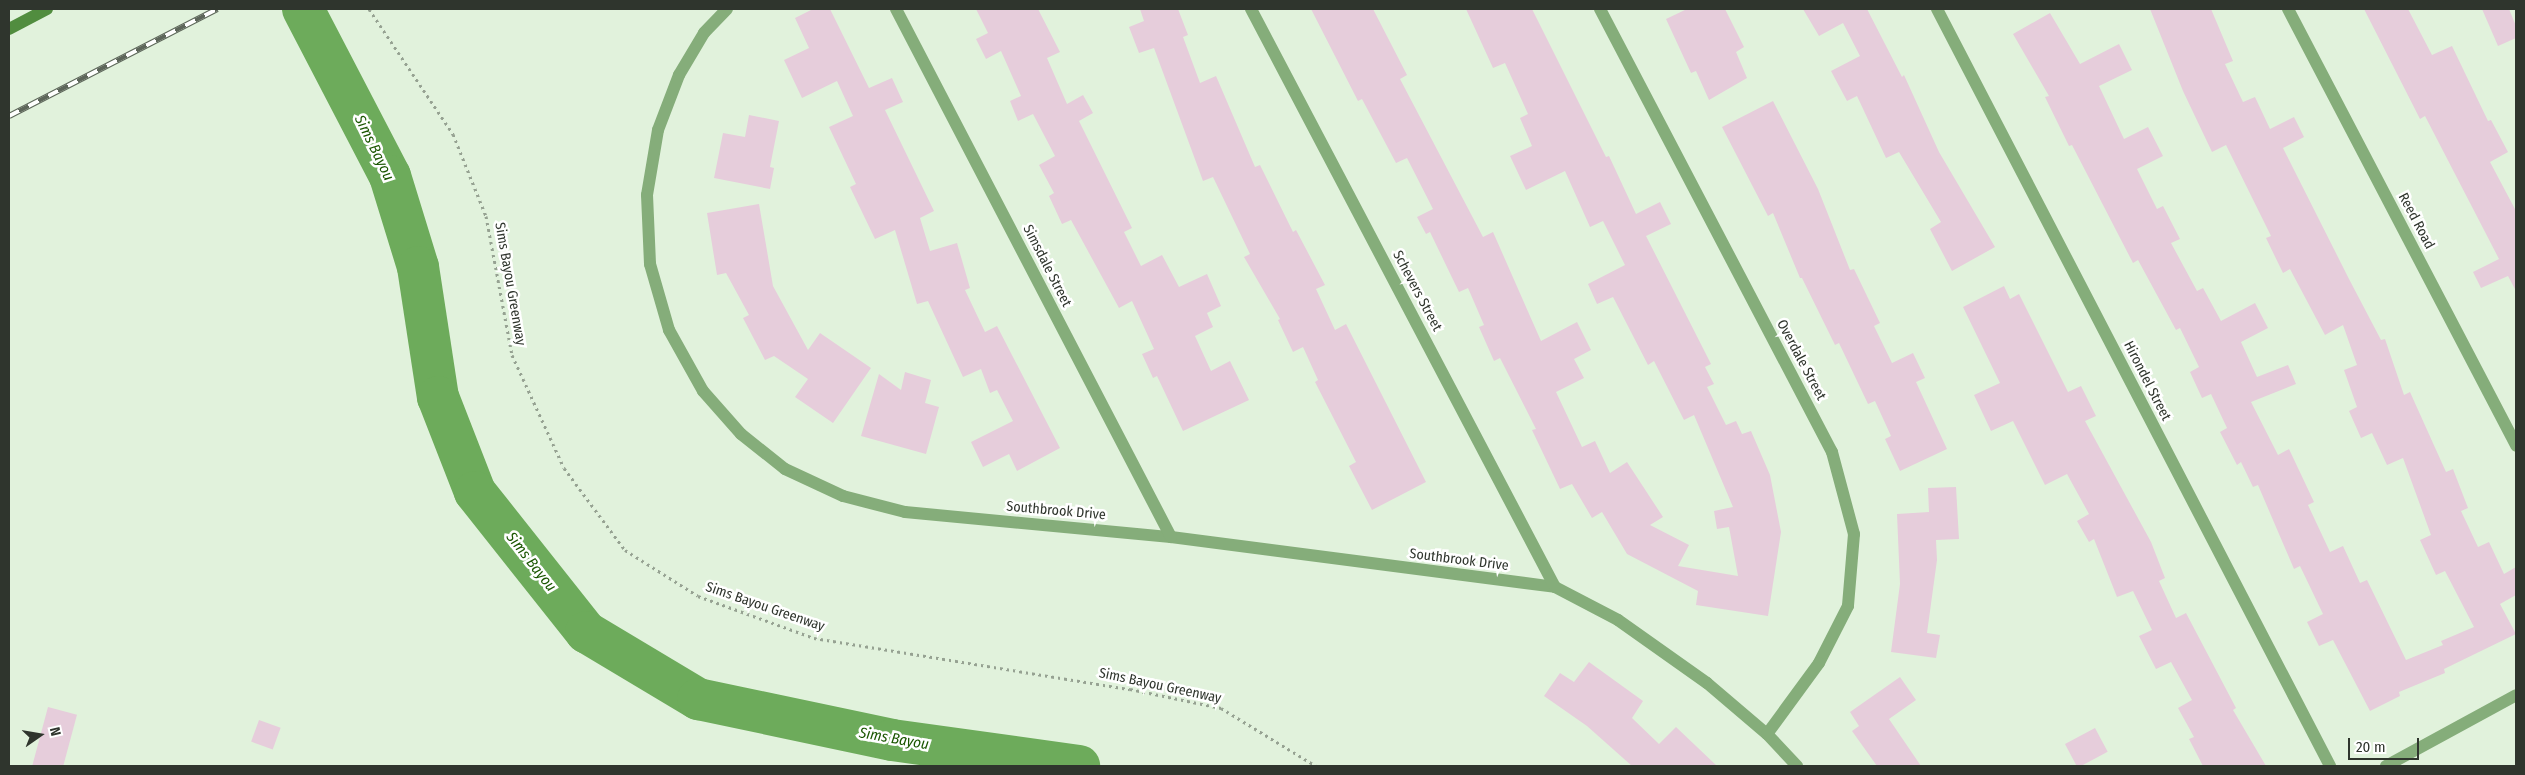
<!DOCTYPE html>
<style>
body{margin:0}
#map{position:relative;width:2525px;height:775px;overflow:hidden;background:#e1f2dc;font-family:"Fira Sans Condensed",sans-serif}
div>[style]{position:absolute}
.river>*{height:42px;margin:-21px;padding:0 21px;transform-origin:21px;border-radius:21px;background:#6dab5b}
.building>*{inset:0;background:#e6cddb;transform-origin:0 0}
.path>*{height:3px;margin-top:-1.5px;transform-origin:0;background:repeating-linear-gradient(90deg,#96a292 0 2.5px,transparent 0 6.5px)}
.street>*{height:12px;margin:-6px;padding:0 6px;transform-origin:6px;border-radius:6px;background:#85ad7a}
.secondary>*{height:12px;margin:-6px;padding:0 6px;transform-origin:6px;border-radius:6px;background:#518d3f}
.rail>*{height:5.5px;margin-top:-2.75px;transform-origin:0;background:repeating-linear-gradient(90deg,#fff 0 11px,#5d665a 0 22px);box-sizing:border-box;border-block:1px solid #5d665a}
span{translate:-50% -50%;white-space:nowrap;text-align:center;line-height:1.15;-webkit-text-stroke:5px #fff;paint-order:stroke}
.street-label{font-size:14px;color:#2f352d}
.water-label{font-size:15px;color:#1a5600;font-style:italic}
.frame{position:absolute;inset:0;border:10px solid #2f352d;pointer-events:none}
.north{position:absolute;left:15px;top:710px;width:50px;height:50px;-webkit-text-stroke:4px #fff;paint-order:stroke;rotate:77deg;font-size:14px;font-weight:700;line-height:20px;text-align:center;color:#2f352d}
.north::after{content:'';display:block;margin:auto;width:18px;height:22px;background:#2f352d;clip-path:polygon(50% 0,100% 100%,50% 72%,0 100%)}
.scale{position:absolute;left:2348px;top:738px;width:71px;height:22px;box-sizing:border-box;border:2px solid #2f352d;border-top:0;padding-left:6px;font-size:15px;line-height:18px;white-space:nowrap;color:#2f352d;-webkit-text-stroke:4px #fff;paint-order:stroke}
</style>
<div id="map">
<div class="river">
<div style="left:303px;top:9px;width:188px;rotate:62.5deg"></div>
<div style="left:390px;top:176px;width:95px;rotate:72.9deg"></div>
<div style="left:418px;top:267px;width:132px;rotate:81.3deg"></div>
<div style="left:438px;top:397px;width:102px;rotate:68.7deg"></div>
<div style="left:475px;top:492px;width:179px;rotate:51.6deg"></div>
<div style="left:586px;top:632px;width:131px;rotate:30.9deg"></div>
<div style="left:698px;top:699px;width:198px;rotate:11.9deg"></div>
<div style="left:892px;top:740px;width:189px;rotate:7.9deg"></div>
</div>
<div class="building">
<div style="clip-path:polygon(813px 9px,830px 9px,869px 88px,892px 78px,903px 102px,885px 110px,934px 211px,920px 218px,930px 251px,957px 243px,970px 288px,965px 290px,985px 332px,997px 326px,1060px 448px,1017px 471px,1009px 454px,983px 467px,971px 442px,1013px 421px,997px 390px,990px 393px,981px 369px,963px 377px,928px 301px,917px 304px,895px 230px,875px 239px,850px 187px,856px 184px,829px 127px,853px 116px,837px 81px,802px 98px,784px 60px,809px 48px,795px 18px)"></div>
<div style="clip-path:polygon(976px 9px,1038px 9px,1060px 52px,1047px 58px,1067px 104px,1083px 95px,1093px 113px,1079px 121px,1132px 228px,1124px 232px,1141px 266px,1162px 255px,1179px 287px,1207px 274px,1221px 306px,1207px 313px,1213px 327px,1195px 336px,1211px 371px,1230px 361px,1249px 400px,1183px 431px,1157px 376px,1153px 378px,1142px 354px,1154px 349px,1132px 301px,1119px 308px,1071px 220px,1062px 224px,1049px 196px,1054px 193px,1039px 165px,1055px 156px,1033px 114px,1018px 121px,1010px 101px,1021px 96px,1001px 51px,986px 59px,976px 39px,988px 33px)"></div>
<div style="clip-path:polygon(1140px 9px,1178px 9px,1188px 35px,1183px 37px,1200px 83px,1216px 76px,1255px 167px,1260px 165px,1293px 232px,1296px 230px,1325px 285px,1316px 289px,1335px 330px,1346px 324px,1426px 482px,1372px 510px,1349px 466px,1356px 462px,1315px 382px,1318px 380px,1303px 347px,1293px 352px,1278px 320px,1280px 319px,1244px 257px,1250px 254px,1213px 177px,1203px 181px,1154px 48px,1139px 53px,1129px 27px,1144px 21px)"></div>
<div style="clip-path:polygon(1311px 9px,1373px 9px,1407px 75px,1400px 79px,1483px 237px,1493px 232px,1541px 341px,1577px 322px,1591px 350px,1574px 359px,1584px 378px,1556px 392px,1582px 447px,1595px 441px,1610px 473px,1627px 462px,1663px 517px,1650px 525px,1689px 545px,1678px 566px,1738px 576px,1729px 527px,1717px 529px,1714px 511px,1733px 507px,1694px 415px,1684px 420px,1654px 361px,1648px 365px,1613px 297px,1597px 304px,1588px 284px,1625px 265px,1603px 221px,1590px 227px,1565px 171px,1526px 190px,1510px 156px,1532px 146px,1520px 118px,1528px 114px,1505px 63px,1493px 68px,1466px 9px,1532px 9px,1606px 157px,1609px 156px,1636px 214px,1660px 202px,1671px 224px,1646px 236px,1711px 364px,1705px 367px,1714px 384px,1707px 387px,1726px 425px,1736px 421px,1742px 434px,1751px 431px,1770px 475px,1781px 532px,1768px 616px,1696px 605px,1698px 591px,1627px 554px,1602px 512px,1592px 518px,1572px 484px,1560px 489px,1532px 430px,1536px 429px,1500px 358px,1494px 361px,1479px 327px,1484px 325px,1468px 288px,1459px 292px,1430px 232px,1426px 234px,1417px 217px,1433px 209px,1407px 158px,1396px 163px,1362px 99px,1358px 101px)"></div>
<div style="clip-path:polygon(1687px 9px,1725px 9px,1744px 47px,1736px 52px,1747px 78px,1709px 100px,1696px 71px,1691px 73px,1666px 19px)"></div>
<div style="clip-path:polygon(1803px 9px,1867px 9px,1902px 77px,1904px 75px,1939px 152px,1995px 247px,1952px 271px,1930px 229px,1941px 222px,1899px 152px,1886px 158px,1857px 96px,1847px 101px,1831px 71px,1860px 56px,1843px 23px,1819px 36px)"></div>
<div style="clip-path:polygon(2150px 9px,2211px 9px,2233px 61px,2225px 64px,2243px 102px,2255px 97px,2270px 129px,2294px 117px,2304px 137px,2283px 148px,2349px 279px,2381px 340px,2385px 339px,2404px 395px,2410px 392px,2446px 472px,2453px 469px,2468px 508px,2461px 511px,2478px 547px,2489px 542px,2504px 574px,2516px 567px,2516px 595px,2500px 604px,2516px 634px,2444px 669px,2445px 673px,2399px 692px,2400px 696px,2370px 711px,2333px 640px,2319px 646px,2307px 622px,2323px 614px,2300px 566px,2294px 569px,2258px 485px,2253px 487px,2241px 462px,2237px 465px,2220px 432px,2227px 428px,2211px 394px,2202px 398px,2190px 372px,2199px 367px,2180px 328px,2176px 330px,2138px 260px,2133px 263px,2072px 145px,2069px 146px,2045px 97px,2049px 96px,2013px 34px,2050px 13px,2080px 64px,2119px 44px,2132px 70px,2099px 86px,2124px 139px,2148px 127px,2163px 156px,2137px 169px,2157px 209px,2163px 206px,2180px 239px,2171px 243px,2197px 291px,2203px 288px,2221px 321px,2255px 303px,2268px 328px,2241px 342px,2257px 377px,2288px 365px,2296px 384px,2251px 402px,2278px 455px,2289px 449px,2314px 502px,2308px 505px,2330px 552px,2343px 546px,2360px 583px,2367px 580px,2406px 660px,2443px 645px,2441px 641px,2474px 627px,2445px 571px,2436px 575px,2420px 540px,2431px 535px,2403px 458px,2387px 465px,2372px 433px,2361px 438px,2349px 411px,2357px 407px,2344px 370px,2357px 365px,2343px 325px,2325px 335px,2290px 269px,2283px 273px,2266px 238px,2271px 236px,2226px 145px,2212px 152px,2183px 91px)"></div>
<div style="clip-path:polygon(2364px 9px,2408px 9px,2432px 55px,2452px 46px,2488px 121px,2491px 120px,2508px 152px,2490px 162px,2516px 211px,2516px 291px,2508px 276px,2481px 288px,2473px 272px,2499px 259px,2425px 116px,2420px 119px)"></div>
<div style="clip-path:polygon(2482px 9px,2509px 9px,2516px 26px,2516px 38px,2498px 46px)"></div>
<div style="clip-path:polygon(1773px 101px,1818px 189px,1850px 270px,1854px 269px,1880px 323px,1874px 326px,1892px 363px,1913px 353px,1925px 378px,1916px 382px,1947px 449px,1900px 471px,1885px 439px,1891px 436px,1875px 401px,1868px 404px,1839px 343px,1835px 345px,1802px 278px,1800px 278px,1773px 213px,1768px 216px,1722px 127px)"></div>
<div style="clip-path:polygon(749px 115px,779px 121px,770px 167px,774px 168px,770px 189px,714px 178px,723px 133px,745px 137px)"></div>
<div style="clip-path:polygon(759px 204px,773px 286px,808px 350px,820px 333px,871px 368px,833px 423px,795px 397px,808px 379px,774px 356px,765px 360px,743px 318px,749px 315px,726px 273px,717px 275px,707px 213px)"></div>
<div style="clip-path:polygon(2004px 286px,2010px 299px,2019px 294px,2068px 392px,2081px 386px,2096px 416px,2085px 421px,2151px 542px,2165px 578px,2159px 581px,2176px 618px,2186px 613px,2236px 708px,2233px 710px,2266px 766px,2203px 766px,2189px 739px,2194px 737px,2178px 708px,2192px 700px,2171px 662px,2156px 669px,2139px 636px,2152px 630px,2133px 591px,2117px 597px,2094px 539px,2089px 542px,2077px 521px,2089px 514px,2067px 474px,2045px 485px,2013px 421px,1991px 431px,1974px 395px,2000px 383px,1963px 307px)"></div>
<div style="clip-path:polygon(905px 372px,931px 380px,925px 403px,939px 407px,926px 454px,861px 436px,879px 374px,901px 390px)"></div>
<div style="clip-path:polygon(1956px 487px,1959px 539px,1936px 540px,1937px 560px,1927px 633px,1940px 635px,1936px 658px,1891px 652px,1900px 584px,1897px 514px,1929px 512px,1928px 488px)"></div>
<div style="clip-path:polygon(1589px 662px,1643px 701px,1632px 718px,1659px 744px,1676px 727px,1717px 766px,1632px 766px,1587px 726px,1544px 696px,1560px 673px,1574px 682px)"></div>
<div style="clip-path:polygon(1900px 677px,1916px 700px,1889px 719px,1921px 766px,1877px 766px,1852px 731px,1859px 726px,1850px 712px)"></div>
<div style="left:48px;top:707px;width:30px;height:61px;rotate:15deg"></div>
<div style="left:259px;top:720px;width:23px;height:23px;rotate:20deg"></div>
<div style="left:2095px;top:728px;width:27px;height:34px;rotate:62deg"></div>
</div>
<div class="path">
<div style="left:369px;top:9px;width:151px;rotate:56.1deg"></div>
<div style="left:453px;top:134px;width:88px;rotate:68.1deg"></div>
<div style="left:486px;top:216px;width:141px;rotate:79.4deg"></div>
<div style="left:512px;top:355px;width:124px;rotate:65.3deg"></div>
<div style="left:564px;top:468px;width:102px;rotate:53.4deg"></div>
<div style="left:625px;top:550px;width:86px;rotate:32.2deg"></div>
<div style="left:698px;top:596px;width:123px;rotate:19.9deg"></div>
<div style="left:814px;top:638px;width:320px;rotate:9.2deg"></div>
<div style="left:1130px;top:689px;width:93px;rotate:11.8deg"></div>
<div style="left:1221px;top:708px;width:111px;rotate:31.4deg"></div>
</div>
<div class="street">
<div style="left:727px;top:9px;width:33px;rotate:134deg"></div>
<div style="left:704px;top:33px;width:49px;rotate:120.8deg"></div>
<div style="left:679px;top:75px;width:59px;rotate:110.9deg"></div>
<div style="left:658px;top:130px;width:66px;rotate:99.6deg"></div>
<div style="left:647px;top:195px;width:69px;rotate:87.5deg"></div>
<div style="left:650px;top:264px;width:69px;rotate:73.9deg"></div>
<div style="left:669px;top:330px;width:70px;rotate:60.9deg"></div>
<div style="left:703px;top:391px;width:57px;rotate:48.5deg"></div>
<div style="left:741px;top:434px;width:56px;rotate:38.5deg"></div>
<div style="left:785px;top:469px;width:64px;rotate:25deg"></div>
<div style="left:843px;top:496px;width:64px;rotate:14.5deg"></div>
<div style="left:905px;top:512px;width:267px;rotate:5.4deg"></div>
<div style="left:1171px;top:537px;width:387px;rotate:7.4deg"></div>
<div style="left:1555px;top:587px;width:71px;rotate:27.6deg"></div>
<div style="left:1618px;top:620px;width:109px;rotate:35.3deg"></div>
<div style="left:1707px;top:683px;width:79px;rotate:40.4deg"></div>
<div style="left:1767px;top:734px;width:44px;rotate:46.8deg"></div>
<div style="left:896px;top:9px;width:595px;rotate:62.49deg"></div>
<div style="left:1251px;top:9px;width:653px;rotate:62.26deg"></div>
<div style="left:1600px;top:9px;width:500px;rotate:62.36deg"></div>
<div style="left:1832px;top:452px;width:85px;rotate:75deg"></div>
<div style="left:1854px;top:534px;width:72px;rotate:94.8deg"></div>
<div style="left:1848px;top:606px;width:64px;rotate:117deg"></div>
<div style="left:1819px;top:663px;width:88px;rotate:126.2deg"></div>
<div style="left:1937px;top:9px;width:853px;rotate:62.56deg"></div>
<div style="left:2288px;top:9px;width:493px;rotate:62.4deg"></div>
<div style="left:2386px;top:766px;width:148px;rotate:-28.6deg"></div>
</div>
<div class="secondary">
<div style="left:9px;top:29px;width:43px;rotate:-27.8deg"></div>
</div>
<div class="rail">
<div style="left:9px;top:116px;width:234px;rotate:-27.2deg"></div>
</div>
<div class="street-label">
<span style="left:2416px;top:221px;rotate:62deg">Reed Road</span>
<span style="left:1047px;top:266px;rotate:63deg">Simsdale Street</span>
<span style="left:510px;top:284px;rotate:80deg">Sims Bayou Greenway</span>
<span style="left:1417px;top:291px;rotate:62deg">Schevers Street</span>
<span style="left:1801px;top:360px;rotate:62deg">Overdale Street</span>
<span style="left:2147px;top:381px;rotate:63deg">Hirondel Street</span>
<span style="left:1056px;top:511px;rotate:5deg">Southbrook Drive</span>
<span style="left:1459px;top:560px;rotate:7deg">Southbrook Drive</span>
<span style="left:765px;top:607px;rotate:19deg">Sims Bayou Greenway</span>
<span style="left:1160px;top:686px;rotate:12deg">Sims Bayou Greenway</span>
</div>
<div class="water-label">
<span style="left:374px;top:148px;rotate:64deg">Sims Bayou</span>
<span style="left:531px;top:562px;rotate:52deg">Sims Bayou</span>
<span style="left:894px;top:739px;rotate:10deg">Sims Bayou</span>
</div>
<div class="frame"></div>
<div class="north">N</div>
<div class="scale">20 m</div>
</div>
